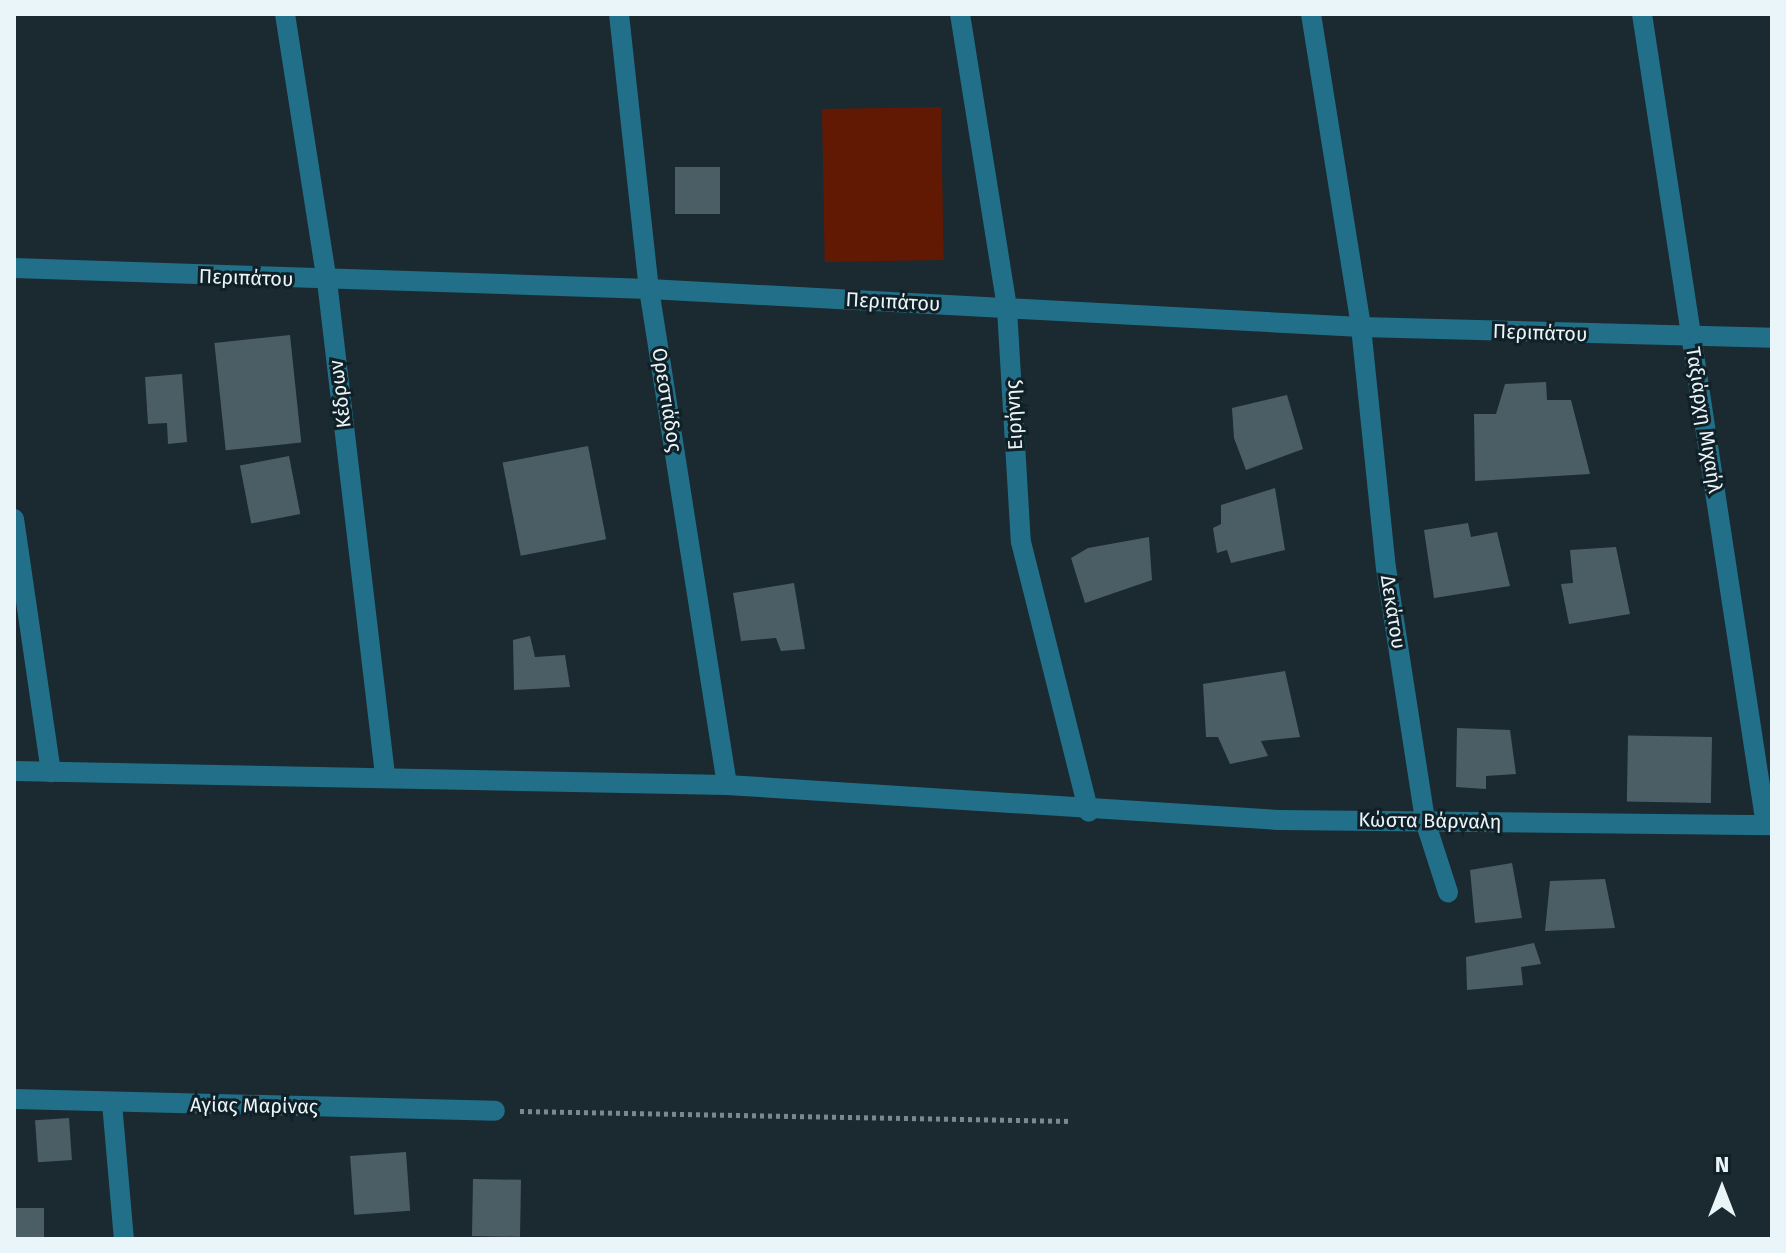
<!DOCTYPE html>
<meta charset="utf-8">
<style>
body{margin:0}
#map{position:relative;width:1786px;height:1253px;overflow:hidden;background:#1a2a30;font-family:"Fira Sans",sans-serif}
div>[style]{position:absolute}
.green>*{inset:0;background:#621903;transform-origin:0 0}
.building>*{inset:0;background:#4c5e65;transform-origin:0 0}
.path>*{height:5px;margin-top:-2.5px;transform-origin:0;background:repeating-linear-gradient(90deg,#7b898e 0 4px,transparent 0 8px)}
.street>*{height:20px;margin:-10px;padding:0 10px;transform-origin:10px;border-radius:10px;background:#216f89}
span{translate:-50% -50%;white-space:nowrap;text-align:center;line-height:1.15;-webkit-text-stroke:6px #102026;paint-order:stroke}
.street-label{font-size:20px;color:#eaf5f9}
.frame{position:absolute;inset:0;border:16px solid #eaf5f9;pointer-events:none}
.north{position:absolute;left:1682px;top:1149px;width:80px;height:80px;-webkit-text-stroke:6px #102026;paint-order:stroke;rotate:0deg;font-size:22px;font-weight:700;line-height:32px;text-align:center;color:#eaf5f9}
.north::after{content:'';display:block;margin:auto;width:28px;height:36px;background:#eaf5f9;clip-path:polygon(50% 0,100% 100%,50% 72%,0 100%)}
</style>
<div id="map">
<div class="green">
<div style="left:941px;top:107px;width:153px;height:119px;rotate:89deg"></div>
</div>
<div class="building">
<div style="left:675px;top:167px;width:45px;height:47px"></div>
<div style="left:290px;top:335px;width:108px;height:76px;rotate:84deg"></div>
<div style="clip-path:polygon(182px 374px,187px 442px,168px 444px,167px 423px,148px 424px,145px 377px)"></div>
<div style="clip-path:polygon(1546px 382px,1547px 400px,1571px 400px,1590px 474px,1475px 481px,1474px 414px,1496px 414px,1505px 384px)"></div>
<div style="clip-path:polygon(1287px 395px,1303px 449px,1246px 470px,1234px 438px,1232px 408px)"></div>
<div style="left:588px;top:446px;width:95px;height:87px;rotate:79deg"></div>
<div style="left:289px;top:456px;width:59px;height:50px;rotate:79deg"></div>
<div style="clip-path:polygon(1275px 488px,1285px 550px,1231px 563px,1227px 550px,1217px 553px,1213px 528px,1221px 524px,1221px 505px)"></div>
<div style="clip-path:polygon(1468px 523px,1471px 537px,1497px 532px,1510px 586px,1434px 598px,1424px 530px)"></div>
<div style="clip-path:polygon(1149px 537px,1152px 580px,1085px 603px,1071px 558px,1088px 548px)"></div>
<div style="clip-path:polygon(1616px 547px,1630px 614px,1569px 624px,1561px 584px,1573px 583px,1570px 550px)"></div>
<div style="clip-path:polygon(794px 583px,805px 649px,781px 651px,776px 638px,741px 641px,733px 593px)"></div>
<div style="clip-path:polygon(530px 636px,535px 657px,565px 655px,570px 687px,514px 690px,513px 640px)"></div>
<div style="clip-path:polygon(1285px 671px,1300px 737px,1261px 741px,1268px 756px,1230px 764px,1218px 737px,1206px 737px,1203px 684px)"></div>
<div style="clip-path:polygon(1457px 728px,1510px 730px,1516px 774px,1486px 776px,1486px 789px,1456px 787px)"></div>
<div style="left:1712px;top:737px;width:66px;height:84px;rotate:91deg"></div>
<div style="clip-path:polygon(1512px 863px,1522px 918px,1475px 923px,1470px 870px)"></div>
<div style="clip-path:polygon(1605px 879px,1615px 928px,1545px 931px,1550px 881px)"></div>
<div style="clip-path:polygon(1534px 943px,1541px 964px,1521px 967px,1523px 985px,1467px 990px,1466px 957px)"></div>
<div style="left:69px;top:1118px;width:42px;height:34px;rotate:86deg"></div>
<div style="left:406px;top:1152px;width:59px;height:56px;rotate:86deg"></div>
<div style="left:473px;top:1179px;width:48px;height:57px;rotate:1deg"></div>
<div style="left:14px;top:1208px;width:30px;height:31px"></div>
</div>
<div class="path">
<div style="left:520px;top:1111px;width:552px;rotate:1.04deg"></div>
</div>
<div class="street">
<div style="left:285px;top:14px;width:270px;rotate:81.1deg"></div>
<div style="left:327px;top:281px;width:497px;rotate:83.3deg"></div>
<div style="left:619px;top:14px;width:277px;rotate:83.8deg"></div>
<div style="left:649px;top:289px;width:502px;rotate:81.06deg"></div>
<div style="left:960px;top:14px;width:299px;rotate:80.9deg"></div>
<div style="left:1007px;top:309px;width:233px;rotate:86.6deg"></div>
<div style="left:1021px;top:542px;width:278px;rotate:75.9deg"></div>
<div style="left:1311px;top:14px;width:317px;rotate:80.9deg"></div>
<div style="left:1361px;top:327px;width:242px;rotate:84.1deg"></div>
<div style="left:1386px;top:568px;width:256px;rotate:81.2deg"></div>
<div style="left:1425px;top:821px;width:75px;rotate:72.1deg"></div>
<div style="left:1642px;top:14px;width:820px;rotate:81.31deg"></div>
<div style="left:14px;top:268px;width:635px;rotate:1.89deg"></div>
<div style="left:649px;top:289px;width:713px;rotate:3.06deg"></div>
<div style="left:1361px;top:327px;width:411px;rotate:1.5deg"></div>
<div style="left:14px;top:519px;width:256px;rotate:81.7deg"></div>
<div style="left:14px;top:771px;width:713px;rotate:1.12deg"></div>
<div style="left:727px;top:785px;width:552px;rotate:3.63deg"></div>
<div style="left:1278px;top:820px;width:494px;rotate:0.6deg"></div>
<div style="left:14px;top:1099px;width:481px;rotate:1.4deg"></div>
<div style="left:112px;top:1103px;width:137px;rotate:85deg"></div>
</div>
<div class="street-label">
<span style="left:246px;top:278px;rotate:2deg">Περιπάτου</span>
<span style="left:893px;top:302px;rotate:3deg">Περιπάτου</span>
<span style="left:1540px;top:333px;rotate:2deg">Περιπάτου</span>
<span style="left:340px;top:394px;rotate:-97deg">Κέδρων</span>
<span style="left:667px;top:400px;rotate:81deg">Ορεστιάδος</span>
<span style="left:1014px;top:415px;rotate:-93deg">Ειρήνης</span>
<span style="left:1704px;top:420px;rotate:81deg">Ταξιάρχη Μιχαήλ</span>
<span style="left:1393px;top:612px;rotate:81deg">Δεκάτου</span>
<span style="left:1430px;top:821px;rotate:1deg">Κώστα Βάρναλη</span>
<span style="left:254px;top:1106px;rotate:1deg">Αγίας Μαρίνας</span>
</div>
<div class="frame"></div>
<div class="north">N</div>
</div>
